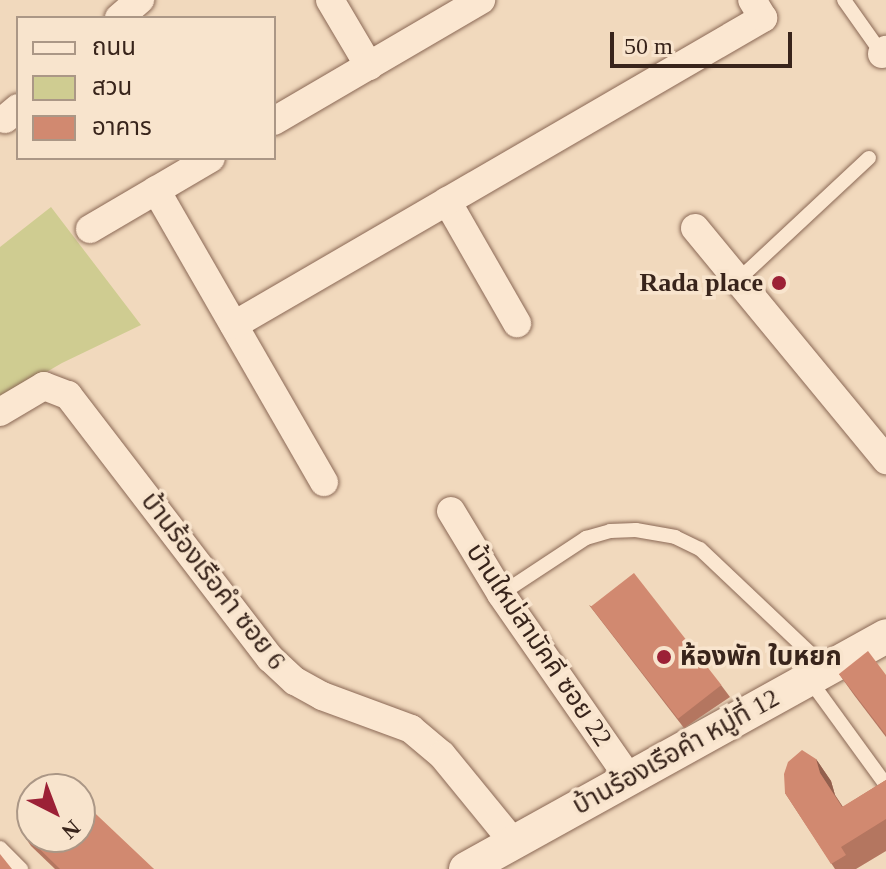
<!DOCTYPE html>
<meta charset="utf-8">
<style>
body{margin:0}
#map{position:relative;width:886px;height:869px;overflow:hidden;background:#f1d9bd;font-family:"Times New Roman","Noto Sans Thai",serif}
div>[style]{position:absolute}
.green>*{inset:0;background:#cfcc91}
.roads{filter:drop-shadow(0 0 2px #8a6855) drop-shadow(0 0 2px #8a6855)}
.service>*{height:14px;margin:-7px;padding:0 7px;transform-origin:7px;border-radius:7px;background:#fbe7d1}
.minor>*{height:28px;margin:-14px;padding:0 14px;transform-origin:14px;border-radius:14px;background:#fbe7d1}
.tertiary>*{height:34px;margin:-17px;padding:0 17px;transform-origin:17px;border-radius:17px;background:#fbe7d1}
.wall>*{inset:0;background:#b47660}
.shaded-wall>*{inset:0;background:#92604e}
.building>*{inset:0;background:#d18970;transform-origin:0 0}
.dots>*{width:22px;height:22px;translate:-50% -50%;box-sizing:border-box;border:4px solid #f8e4cd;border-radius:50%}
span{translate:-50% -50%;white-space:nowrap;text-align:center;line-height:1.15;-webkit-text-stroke:7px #f8e4cd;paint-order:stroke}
.poi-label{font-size:26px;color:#38241b;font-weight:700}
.right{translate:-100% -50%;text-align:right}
.left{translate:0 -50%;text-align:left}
.street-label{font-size:26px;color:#38241b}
.legend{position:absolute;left:16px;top:16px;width:260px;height:144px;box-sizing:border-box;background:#f8e4cd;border:2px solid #ab9786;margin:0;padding:10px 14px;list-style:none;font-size:24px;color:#38241b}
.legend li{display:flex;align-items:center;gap:16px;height:40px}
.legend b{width:40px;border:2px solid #ab9786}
.north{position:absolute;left:16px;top:773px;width:80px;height:80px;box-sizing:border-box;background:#f8e4cd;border:2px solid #ab9786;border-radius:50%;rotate:138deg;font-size:22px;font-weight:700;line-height:32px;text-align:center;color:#38241b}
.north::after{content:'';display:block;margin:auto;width:28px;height:36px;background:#9c2136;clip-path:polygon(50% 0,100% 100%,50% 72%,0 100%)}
.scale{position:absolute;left:610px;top:32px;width:182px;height:36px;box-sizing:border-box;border:4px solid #38241b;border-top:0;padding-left:10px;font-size:24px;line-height:28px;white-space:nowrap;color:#38241b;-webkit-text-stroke:6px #f8e4cd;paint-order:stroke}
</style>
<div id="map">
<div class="green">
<div style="clip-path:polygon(51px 207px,141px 325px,62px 363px,0 399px,0 247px)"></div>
</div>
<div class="roads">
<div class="service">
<div style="left:844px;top:0;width:67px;rotate:54.7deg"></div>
<div style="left:738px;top:280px;width:179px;rotate:-43deg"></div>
<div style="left:501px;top:594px;width:102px;rotate:-33.4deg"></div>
<div style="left:586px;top:538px;width:25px;rotate:-16deg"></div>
<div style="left:610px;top:531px;width:26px;rotate:-2deg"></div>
<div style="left:636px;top:530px;width:40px;rotate:10deg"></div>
<div style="left:675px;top:537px;width:28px;rotate:26deg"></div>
<div style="left:700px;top:549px;width:175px;rotate:43.4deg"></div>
<div style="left:809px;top:679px;width:131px;rotate:54deg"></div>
<div style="left:0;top:848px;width:30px;rotate:45deg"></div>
</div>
<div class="minor">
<div style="left:330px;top:0;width:77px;rotate:59.4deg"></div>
<div style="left:119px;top:18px;width:28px;rotate:-41deg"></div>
<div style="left:882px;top:54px;width:6px;rotate:-45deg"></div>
<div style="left:5px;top:119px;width:17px;rotate:-40deg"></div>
<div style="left:274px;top:121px;width:240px;rotate:-30.3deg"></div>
<div style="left:156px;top:190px;width:337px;rotate:60.1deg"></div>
<div style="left:447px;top:201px;width:141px;rotate:60.2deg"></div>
<div style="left:695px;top:228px;width:301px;rotate:50.5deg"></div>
<div style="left:90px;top:229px;width:140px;rotate:-30.4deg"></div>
<div style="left:234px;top:325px;width:612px;rotate:-30.13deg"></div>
<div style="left:763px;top:18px;width:21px;rotate:-121deg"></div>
<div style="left:0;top:412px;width:51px;rotate:-30.6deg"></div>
<div style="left:44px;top:386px;width:26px;rotate:21deg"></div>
<div style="left:68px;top:395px;width:332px;rotate:52.5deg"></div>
<div style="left:270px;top:658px;width:34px;rotate:43deg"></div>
<div style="left:295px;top:681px;width:31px;rotate:29deg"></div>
<div style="left:322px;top:696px;width:95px;rotate:20.3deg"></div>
<div style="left:411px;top:729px;width:40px;rotate:40deg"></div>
<div style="left:442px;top:755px;width:114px;rotate:50.7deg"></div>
<div style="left:451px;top:511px;width:97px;rotate:58.9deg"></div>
<div style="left:501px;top:594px;width:224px;rotate:55.2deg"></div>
</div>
<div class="tertiary">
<div style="left:466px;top:869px;width:480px;rotate:-29deg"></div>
</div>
</div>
<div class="wall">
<div style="clip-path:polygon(589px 605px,721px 685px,730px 697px,684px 728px)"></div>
<div style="clip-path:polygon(839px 674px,886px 675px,886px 737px,854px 695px)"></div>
<div style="clip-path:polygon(816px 759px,831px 781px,835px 795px,843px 807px,886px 780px,886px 851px,856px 869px,835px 869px,785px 793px)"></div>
<div style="clip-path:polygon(20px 830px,154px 869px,55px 869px,31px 846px)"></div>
</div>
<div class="shaded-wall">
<div style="clip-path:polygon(816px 759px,831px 781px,835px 795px,857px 829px,820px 773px)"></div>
</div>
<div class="building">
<div style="left:634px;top:573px;width:142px;height:55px;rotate:52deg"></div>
<div style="clip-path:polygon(868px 651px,886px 675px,886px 735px,839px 674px)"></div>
<div style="clip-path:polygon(802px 750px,816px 759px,820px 773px,842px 807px,886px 780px,886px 819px,841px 847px,846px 855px,831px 864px,785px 793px,784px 774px,788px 762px)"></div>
<div style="clip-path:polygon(65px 785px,70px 789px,61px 789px)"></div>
<div style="clip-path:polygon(80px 799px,154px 869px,60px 869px,20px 830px,32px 818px,32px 837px,80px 837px)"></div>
<div style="clip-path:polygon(0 854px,12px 869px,0 869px)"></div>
</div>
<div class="dots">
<div style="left:779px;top:283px;background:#9c2136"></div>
<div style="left:664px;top:657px;background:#9c2136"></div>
</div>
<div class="poi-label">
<span class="right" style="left:763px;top:283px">Rada place</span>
<span class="left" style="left:680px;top:657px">ห้องพัก ใบหยก</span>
</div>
<div class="street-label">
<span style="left:213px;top:581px;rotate:52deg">บ้านร้องเรือคำ ซอย 6</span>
<span style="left:539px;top:645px;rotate:56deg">บ้านใหม่สามัคคี ซอย 22</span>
<span style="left:676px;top:752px;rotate:-29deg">บ้านร้องเรือคำ หมู่ที่ 12</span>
</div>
<ul class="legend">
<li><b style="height:10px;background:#fbe7d1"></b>ถนน</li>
<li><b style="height:22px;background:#cfcc91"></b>สวน</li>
<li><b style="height:22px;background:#d18970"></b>อาคาร</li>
</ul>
<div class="north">N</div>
<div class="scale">50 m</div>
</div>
